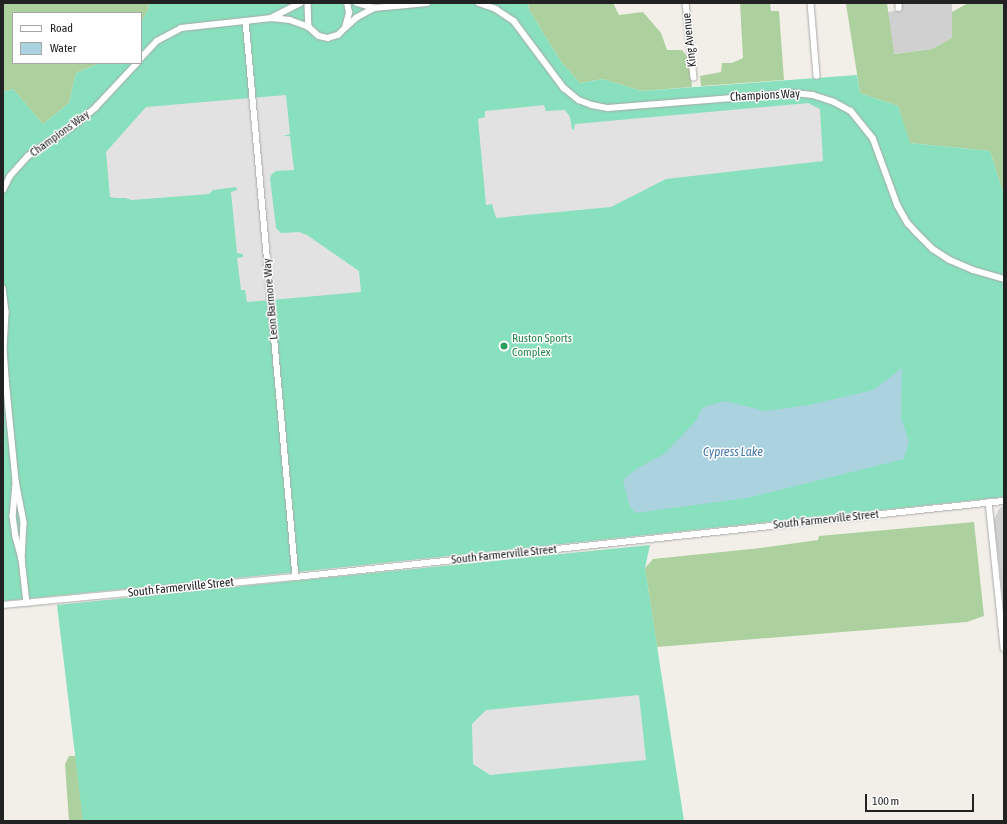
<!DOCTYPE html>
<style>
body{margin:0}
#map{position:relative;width:1007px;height:824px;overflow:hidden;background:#f2efe9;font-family:"Asap Condensed",sans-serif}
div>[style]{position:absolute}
.religious>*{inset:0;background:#d0d0d0}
.forest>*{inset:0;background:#add19e}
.pitch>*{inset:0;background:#88e0be}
.parking>*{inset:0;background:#e2e2e2}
.water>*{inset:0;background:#aad3df}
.roads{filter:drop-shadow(0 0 1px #a9a9a9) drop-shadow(0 0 1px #a9a9a9)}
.street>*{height:5.5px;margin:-2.75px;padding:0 2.75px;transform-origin:2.75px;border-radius:2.75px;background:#fff}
.dots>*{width:11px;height:11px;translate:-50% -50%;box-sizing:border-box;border:2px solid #fff;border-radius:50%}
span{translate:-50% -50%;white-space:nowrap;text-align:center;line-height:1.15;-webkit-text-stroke:3px #fff;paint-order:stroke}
.street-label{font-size:12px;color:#222}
.leisure-label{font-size:12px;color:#27864d}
.left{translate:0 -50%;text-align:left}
.water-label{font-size:13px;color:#4a7aab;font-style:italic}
.frame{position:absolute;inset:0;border:4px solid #222;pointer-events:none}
.legend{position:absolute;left:12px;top:12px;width:130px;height:52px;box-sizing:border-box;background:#fff;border:1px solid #a7a7a7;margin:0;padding:5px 7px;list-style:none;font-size:12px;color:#222}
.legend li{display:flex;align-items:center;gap:8px;height:20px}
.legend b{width:20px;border:1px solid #a7a7a7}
.scale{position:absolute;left:865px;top:794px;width:109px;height:18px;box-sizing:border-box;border:2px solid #222;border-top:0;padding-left:5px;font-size:12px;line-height:14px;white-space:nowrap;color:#222;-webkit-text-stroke:3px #fff;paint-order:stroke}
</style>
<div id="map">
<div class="religious">
<div style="clip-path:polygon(901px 3px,952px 3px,952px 38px,932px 49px,893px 54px,888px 12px,902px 10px)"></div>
<div style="clip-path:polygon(1004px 505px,1004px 605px,994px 520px,999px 509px)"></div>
</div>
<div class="forest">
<div style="clip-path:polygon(3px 3px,149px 3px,148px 10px,141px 22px,141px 13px,13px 13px,13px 63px,100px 63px,76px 73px,69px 103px,43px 124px,13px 89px,3px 92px)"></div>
<div style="clip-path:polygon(528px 3px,613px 3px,619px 15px,643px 12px,661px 33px,667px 50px,682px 50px,689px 59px,692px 87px,641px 91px,603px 79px,580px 83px,562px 63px,529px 10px)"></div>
<div style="clip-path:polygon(740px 3px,770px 3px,771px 11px,779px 11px,784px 80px,701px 86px,700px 76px,721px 72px,722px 63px,732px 63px,743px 58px)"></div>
<div style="clip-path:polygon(887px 3px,894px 54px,932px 49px,952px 38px,952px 12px,968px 3px,1004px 3px,1004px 195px,990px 151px,909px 143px,898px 106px,860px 93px,846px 4px)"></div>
<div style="clip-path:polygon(974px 522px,984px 616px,967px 622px,657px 647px,645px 568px,653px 559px,761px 548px,818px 540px,819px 536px)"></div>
<div style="clip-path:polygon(69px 756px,79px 756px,96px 821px,69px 821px,65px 764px)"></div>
</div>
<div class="pitch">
<div style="clip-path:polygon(149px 3px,528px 3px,529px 10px,562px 63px,580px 83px,603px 79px,641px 91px,857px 75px,860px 93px,898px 106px,910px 143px,990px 151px,1004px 195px,1004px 497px,317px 570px,3px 601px,3px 92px,13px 89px,43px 124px,69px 103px,76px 73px,100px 63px,141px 63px,141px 22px,148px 10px)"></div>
<div style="clip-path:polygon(650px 545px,645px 568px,684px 821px,83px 821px,57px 605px)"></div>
</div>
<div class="parking">
<div style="clip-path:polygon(286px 95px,290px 134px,283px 136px,290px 136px,294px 170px,276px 171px,272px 174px,270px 178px,276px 228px,281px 233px,299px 232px,307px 235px,359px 271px,361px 292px,247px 302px,245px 290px,241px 290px,237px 258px,243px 257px,243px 254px,237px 253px,231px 192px,237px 190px,236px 187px,213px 190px,209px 194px,132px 200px,125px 198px,116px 198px,110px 197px,106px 152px,146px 107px)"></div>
<div style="clip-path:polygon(808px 103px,820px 109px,823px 161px,666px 179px,611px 207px,496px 218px,492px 204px,486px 205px,478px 119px,485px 117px,485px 111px,544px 105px,546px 111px,565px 110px,570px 117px,572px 129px,574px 130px,575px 124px)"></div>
<div style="clip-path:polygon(639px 695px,646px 760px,490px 775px,473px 764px,472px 724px,486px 710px)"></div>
</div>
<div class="water">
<div style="clip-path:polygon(902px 368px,901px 418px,909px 442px,904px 459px,747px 498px,635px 513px,629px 505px,623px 480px,636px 469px,664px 454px,695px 422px,703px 407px,725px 401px,765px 411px,809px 405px,873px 390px)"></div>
</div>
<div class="roads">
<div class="street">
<div style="left:308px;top:3px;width:24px;rotate:88deg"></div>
<div style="left:309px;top:27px;width:13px;rotate:42deg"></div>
<div style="left:319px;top:36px;width:9px;rotate:13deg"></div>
<div style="left:328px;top:38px;width:10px;rotate:-17deg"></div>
<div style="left:338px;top:35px;width:10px;rotate:-45deg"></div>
<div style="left:345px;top:28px;width:16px;rotate:-75deg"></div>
<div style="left:349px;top:13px;width:10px;rotate:-101deg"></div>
<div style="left:357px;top:3px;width:18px;rotate:16deg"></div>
<div style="left:374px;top:8px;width:53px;rotate:-5.4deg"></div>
<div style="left:479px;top:3px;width:18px;rotate:19deg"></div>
<div style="left:496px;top:9px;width:22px;rotate:34deg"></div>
<div style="left:514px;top:21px;width:84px;rotate:53.3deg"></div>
<div style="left:564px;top:88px;width:19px;rotate:39deg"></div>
<div style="left:579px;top:100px;width:14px;rotate:21deg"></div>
<div style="left:592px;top:105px;width:16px;rotate:11deg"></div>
<div style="left:608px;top:108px;width:187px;rotate:-4.6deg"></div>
<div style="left:794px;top:93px;width:19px;rotate:6deg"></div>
<div style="left:813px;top:95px;width:22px;rotate:18deg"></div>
<div style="left:834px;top:102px;width:19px;rotate:28deg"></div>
<div style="left:851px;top:111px;width:35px;rotate:51deg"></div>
<div style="left:873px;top:138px;width:72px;rotate:69.8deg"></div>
<div style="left:898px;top:206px;width:20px;rotate:60deg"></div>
<div style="left:908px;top:223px;width:13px;rotate:48deg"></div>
<div style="left:917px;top:233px;width:23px;rotate:45deg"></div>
<div style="left:933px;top:249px;width:20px;rotate:33deg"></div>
<div style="left:950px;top:260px;width:25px;rotate:23deg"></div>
<div style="left:973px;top:270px;width:32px;rotate:16deg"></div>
<div style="left:686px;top:3px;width:75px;rotate:83.9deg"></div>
<div style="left:811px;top:3px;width:73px;rotate:85.3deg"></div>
<div style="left:899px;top:3px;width:5px;rotate:90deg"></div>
<div style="left:271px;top:18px;width:33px;rotate:-27deg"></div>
<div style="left:246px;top:21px;width:558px;rotate:84.86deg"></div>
<div style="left:346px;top:27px;width:13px;rotate:-42deg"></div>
<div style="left:356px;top:18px;width:21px;rotate:-29deg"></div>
<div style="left:141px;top:58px;width:23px;rotate:-47deg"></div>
<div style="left:157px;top:41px;width:27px;rotate:-28deg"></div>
<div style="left:181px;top:28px;width:91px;rotate:-6.3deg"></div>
<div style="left:271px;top:18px;width:19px;rotate:6deg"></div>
<div style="left:290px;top:20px;width:20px;rotate:20deg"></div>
<div style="left:3px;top:190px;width:16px;rotate:-63deg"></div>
<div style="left:10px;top:176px;width:27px;rotate:-48deg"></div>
<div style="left:28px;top:156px;width:58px;rotate:-33.7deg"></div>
<div style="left:76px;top:124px;width:26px;rotate:-40deg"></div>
<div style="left:96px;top:107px;width:60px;rotate:-47deg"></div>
<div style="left:3px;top:288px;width:24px;rotate:83deg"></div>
<div style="left:6px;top:312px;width:37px;rotate:93deg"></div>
<div style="left:4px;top:349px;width:30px;rotate:86deg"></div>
<div style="left:6px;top:379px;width:102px;rotate:84.4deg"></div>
<div style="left:16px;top:481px;width:42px;rotate:79deg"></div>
<div style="left:24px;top:522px;width:37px;rotate:93deg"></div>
<div style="left:22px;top:559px;width:44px;rotate:83.5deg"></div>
<div style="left:16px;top:483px;width:33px;rotate:95deg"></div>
<div style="left:13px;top:516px;width:21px;rotate:82deg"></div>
<div style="left:16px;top:537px;width:23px;rotate:75deg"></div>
<div style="left:989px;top:502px;width:147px;rotate:84.1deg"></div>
<div style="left:3px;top:605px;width:294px;rotate:-5.5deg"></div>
<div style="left:296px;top:577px;width:712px;rotate:-6.13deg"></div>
</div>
</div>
<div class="dots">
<div style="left:504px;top:346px;background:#2e9e5b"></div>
</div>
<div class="street-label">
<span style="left:690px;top:40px;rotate:-96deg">King Avenue</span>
<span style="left:765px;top:96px;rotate:-3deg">Champions Way</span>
<span style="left:60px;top:134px;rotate:-36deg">Champions Way</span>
<span style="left:271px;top:299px;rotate:-95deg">Leon Barmore Way</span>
<span style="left:826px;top:520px;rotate:-6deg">South Farmerville Street</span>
<span style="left:504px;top:555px;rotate:-6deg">South Farmerville Street</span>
<span style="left:181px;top:588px;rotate:-6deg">South Farmerville Street</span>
</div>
<div class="leisure-label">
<span class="left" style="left:512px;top:346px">Ruston Sports<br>Complex</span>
</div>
<div class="water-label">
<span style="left:733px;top:452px">Cypress Lake</span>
</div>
<div class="frame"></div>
<ul class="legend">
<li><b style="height:5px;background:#fff"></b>Road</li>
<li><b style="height:11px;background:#aad3df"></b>Water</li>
</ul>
<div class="scale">100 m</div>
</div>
